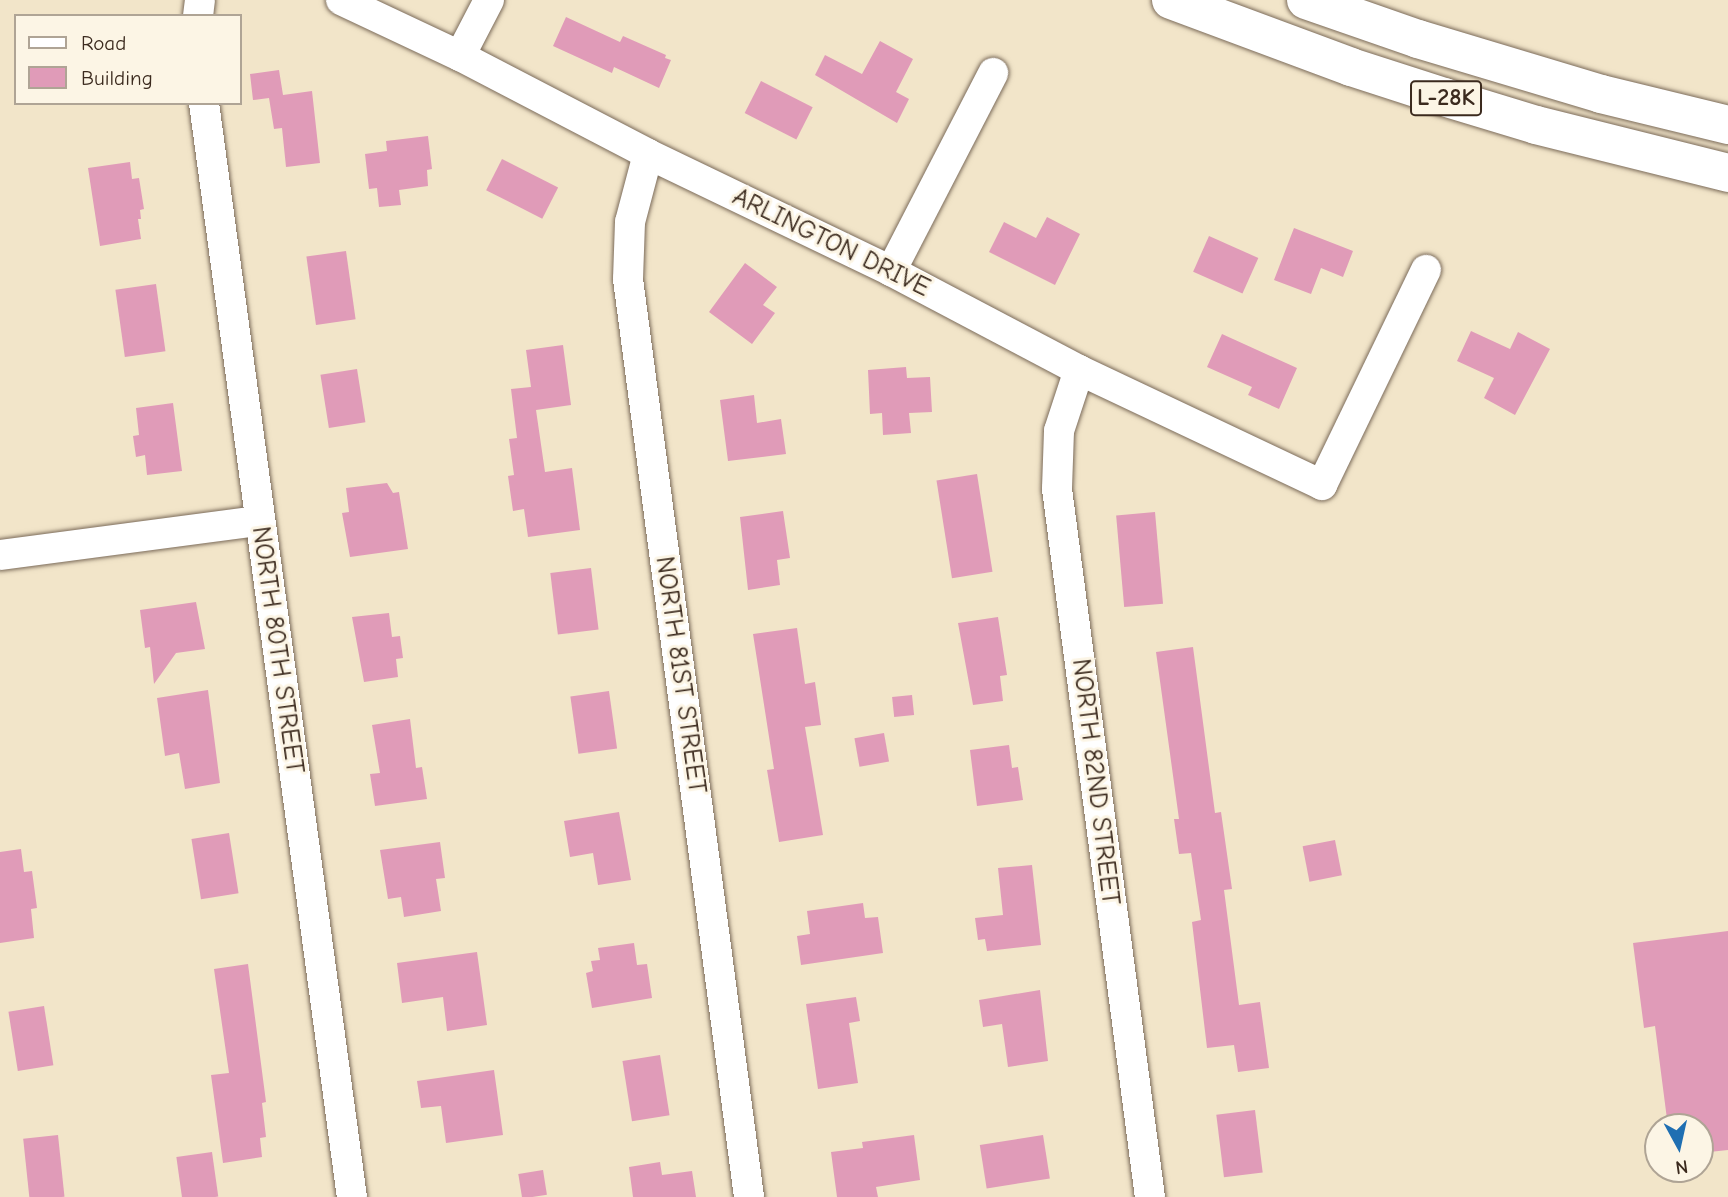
<!DOCTYPE html>
<style>
body{margin:0}
#map{position:relative;width:1728px;height:1197px;overflow:hidden;background:#f2e5c9;font-family:"Comic Neue",sans-serif}
div>[style]{position:absolute}
.building>*{inset:0;background:#e09bb8;transform-origin:0 0}
.roads{filter:drop-shadow(0 0 2px #7b6b5a) drop-shadow(0 0 2px #7b6b5a)}
.street>*{height:30px;margin:-15px;padding:0 15px;transform-origin:15px;border-radius:15px;background:#fff}
.primary>*{height:38px;margin:-19px;padding:0 19px;transform-origin:19px;border-radius:19px;background:#fff}
span{translate:-50% -50%;white-space:nowrap;text-align:center;line-height:1.15;-webkit-text-stroke:6px #fcf5e5;paint-order:stroke}
.shield-label span{padding:2px 5px;background:#fcf5e5;border:2px solid;border-radius:5px;-webkit-text-stroke-width:0}
.shield-label{font-size:24px;color:#3b2a1e;font-weight:700}
.street-label{font-size:26px;color:#3b2a1e}
.legend{position:absolute;left:14px;top:14px;width:228px;height:91px;box-sizing:border-box;background:#fcf5e5;border:2px solid #afa495;margin:0;padding:9px 12px;list-style:none;font-size:21px;color:#3b2a1e}
.legend li{display:flex;align-items:center;gap:14px;height:35px}
.legend b{width:35px;border:2px solid #afa495}
.north{position:absolute;left:1644px;top:1113px;width:70px;height:70px;box-sizing:border-box;background:#fcf5e5;border:2px solid #afa495;border-radius:50%;rotate:172deg;font-size:19px;font-weight:700;line-height:28px;text-align:center;color:#3b2a1e}
.north::after{content:'';display:block;margin:auto;width:24px;height:32px;background:#1f6fb2;clip-path:polygon(50% 0,100% 100%,50% 72%,0 100%)}
</style>
<div id="map">
<div class="building">
<div style="clip-path:polygon(566px 17px,620px 42px,623px 36px,666px 55px,665px 58px,671px 60px,659px 88px,614px 67px,612px 73px,553px 46px)"></div>
<div style="clip-path:polygon(880px 41px,913px 59px,896px 92px,909px 99px,897px 123px,815px 75px,825px 55px,862px 74px)"></div>
<div style="clip-path:polygon(279px 70px,283px 95px,312px 91px,320px 163px,286px 167px,282px 128px,274px 129px,269px 98px,253px 100px,250px 74px)"></div>
<div style="left:761px;top:81px;width:58px;height:36px;rotate:27deg"></div>
<div style="clip-path:polygon(428px 136px,432px 169px,427px 170px,428px 186px,399px 190px,401px 205px,379px 207px,377px 188px,369px 189px,365px 154px,387px 151px,386px 141px)"></div>
<div style="left:502px;top:159px;width:63px;height:35px;rotate:27deg"></div>
<div style="clip-path:polygon(130px 162px,132px 179px,139px 178px,144px 209px,140px 210px,141px 219px,138px 219px,141px 239px,100px 246px,88px 168px)"></div>
<div style="clip-path:polygon(1047px 217px,1080px 234px,1055px 285px,989px 252px,1004px 222px,1036px 238px)"></div>
<div style="clip-path:polygon(1294px 228px,1353px 251px,1343px 277px,1321px 268px,1311px 294px,1274px 280px)"></div>
<div style="left:1209px;top:236px;width:54px;height:39px;rotate:24deg"></div>
<div style="left:346px;top:251px;width:69px;height:40px;rotate:82deg"></div>
<div style="clip-path:polygon(745px 263px,777px 287px,763px 305px,775px 313px,752px 344px,709px 312px)"></div>
<div style="left:156px;top:284px;width:68px;height:41px;rotate:82deg"></div>
<div style="clip-path:polygon(1471px 331px,1510px 349px,1518px 332px,1550px 349px,1515px 415px,1484px 398px,1494px 378px,1457px 361px)"></div>
<div style="clip-path:polygon(1222px 334px,1297px 368px,1279px 409px,1248px 395px,1252px 387px,1207px 367px)"></div>
<div style="clip-path:polygon(563px 345px,571px 405px,536px 410px,545px 472px,572px 468px,580px 530px,528px 537px,524px 509px,513px 511px,508px 476px,514px 475px,509px 439px,517px 438px,511px 389px,531px 387px,526px 350px)"></div>
<div style="clip-path:polygon(906px 367px,907px 378px,930px 377px,932px 412px,909px 413px,911px 433px,883px 435px,882px 413px,870px 414px,868px 370px)"></div>
<div style="left:357px;top:369px;width:54px;height:37px;rotate:81deg"></div>
<div style="clip-path:polygon(754px 395px,757px 423px,781px 419px,786px 454px,728px 461px,720px 400px)"></div>
<div style="clip-path:polygon(173px 403px,182px 471px,147px 475px,145px 455px,136px 457px,133px 436px,139px 435px,136px 408px)"></div>
<div style="left:977px;top:474px;width:99px;height:41px;rotate:81deg"></div>
<div style="clip-path:polygon(387px 483px,393px 493px,399px 492px,408px 549px,350px 557px,342px 513px,349px 512px,346px 488px)"></div>
<div style="clip-path:polygon(783px 511px,790px 558px,777px 560px,780px 585px,748px 590px,740px 517px)"></div>
<div style="left:1155px;top:512px;width:92px;height:39px;rotate:85deg"></div>
<div style="left:591px;top:568px;width:62px;height:41px;rotate:83deg"></div>
<div style="clip-path:polygon(196px 602px,205px 649px,176px 653px,154px 684px,150px 647px,145px 648px,140px 610px)"></div>
<div style="clip-path:polygon(389px 613px,392px 637px,400px 636px,403px 658px,396px 659px,398px 677px,364px 682px,352px 617px)"></div>
<div style="clip-path:polygon(998px 617px,1007px 675px,1000px 676px,1003px 701px,973px 705px,958px 623px)"></div>
<div style="clip-path:polygon(797px 628px,805px 684px,815px 682px,821px 725px,805px 727px,823px 835px,779px 842px,767px 770px,774px 769px,753px 634px)"></div>
<div style="clip-path:polygon(1193px 647px,1215px 813px,1221px 812px,1232px 889px,1224px 890px,1239px 1005px,1260px 1002px,1269px 1068px,1238px 1072px,1234px 1045px,1207px 1048px,1192px 922px,1201px 920px,1191px 853px,1179px 854px,1174px 819px,1179px 819px,1156px 652px)"></div>
<div style="clip-path:polygon(208px 690px,220px 783px,185px 789px,179px 753px,165px 756px,157px 698px)"></div>
<div style="left:609px;top:691px;width:58px;height:39px;rotate:82deg"></div>
<div style="left:912px;top:695px;width:20px;height:20px;rotate:84deg"></div>
<div style="clip-path:polygon(410px 719px,416px 768px,422px 767px,427px 799px,375px 806px,370px 774px,380px 773px,372px 725px)"></div>
<div style="left:884px;top:733px;width:29px;height:30px;rotate:80deg"></div>
<div style="clip-path:polygon(1009px 745px,1012px 768px,1018px 767px,1023px 800px,977px 806px,970px 750px)"></div>
<div style="clip-path:polygon(619px 812px,631px 880px,598px 885px,593px 853px,570px 857px,564px 821px)"></div>
<div style="left:229px;top:833px;width:61px;height:38px;rotate:81deg"></div>
<div style="left:1335px;top:840px;width:36px;height:33px;rotate:79deg"></div>
<div style="clip-path:polygon(440px 842px,445px 878px,436px 879px,441px 911px,404px 917px,401px 897px,388px 899px,380px 850px)"></div>
<div style="clip-path:polygon(21px 849px,24px 872px,32px 871px,37px 908px,31px 909px,34px 938px,0 943px,0 852px)"></div>
<div style="clip-path:polygon(1032px 865px,1041px 945px,987px 951px,985px 939px,978px 940px,975px 918px,1003px 915px,998px 868px)"></div>
<div style="clip-path:polygon(863px 903px,865px 918px,878px 917px,883px 953px,801px 965px,797px 936px,810px 934px,807px 911px)"></div>
<div style="clip-path:polygon(1728px 931px,1728px 1150px,1700px 1153px,1700px 1127px,1668px 1127px,1655px 1026px,1644px 1028px,1633px 943px)"></div>
<div style="clip-path:polygon(634px 943px,637px 965px,647px 964px,652px 998px,592px 1008px,586px 973px,593px 971px,591px 961px,600px 960px,598px 948px)"></div>
<div style="clip-path:polygon(477px 952px,487px 1025px,447px 1031px,443px 997px,402px 1003px,397px 963px)"></div>
<div style="clip-path:polygon(248px 964px,266px 1102px,262px 1103px,266px 1137px,260px 1138px,262px 1157px,223px 1163px,211px 1075px,229px 1073px,214px 969px)"></div>
<div style="clip-path:polygon(1040px 990px,1048px 1061px,1008px 1067px,1002px 1024px,983px 1027px,979px 1000px)"></div>
<div style="clip-path:polygon(856px 997px,860px 1021px,849px 1023px,858px 1083px,818px 1089px,806px 1004px)"></div>
<div style="left:44px;top:1006px;width:60px;height:36px;rotate:81deg"></div>
<div style="left:660px;top:1055px;width:61px;height:38px;rotate:81deg"></div>
<div style="clip-path:polygon(494px 1070px,503px 1135px,446px 1143px,441px 1106px,421px 1108px,417px 1081px)"></div>
<div style="left:1255px;top:1110px;width:63px;height:39px;rotate:83deg"></div>
<div style="left:58px;top:1135px;width:62px;height:35px;rotate:84deg"></div>
<div style="clip-path:polygon(914px 1135px,920px 1180px,876px 1187px,878px 1197px,837px 1197px,831px 1152px,863px 1148px,862px 1142px)"></div>
<div style="left:1043px;top:1135px;width:44px;height:64px;rotate:81deg"></div>
<div style="left:212px;top:1152px;width:45px;height:36px;rotate:82deg"></div>
<div style="clip-path:polygon(660px 1162px,662px 1175px,692px 1171px,696px 1197px,633px 1197px,629px 1167px)"></div>
<div style="left:543px;top:1170px;width:25px;height:25px;rotate:81deg"></div>
</div>
<div class="roads">
<div class="street">
<div style="left:341px;top:0;width:132px;rotate:25.2deg"></div>
<div style="left:460px;top:56px;width:212px;rotate:27.5deg"></div>
<div style="left:648px;top:154px;width:270px;rotate:25.7deg"></div>
<div style="left:891px;top:271px;width:212px;rotate:27.8deg"></div>
<div style="left:1079px;top:370px;width:269px;rotate:25.3deg"></div>
<div style="left:1322px;top:485px;width:239px;rotate:-64.2deg"></div>
<div style="left:198px;top:16px;width:16px;rotate:-83deg"></div>
<div style="left:460px;top:56px;width:63px;rotate:-62.6deg"></div>
<div style="left:204px;top:103px;width:1104px;rotate:82.3deg"></div>
<div style="left:648px;top:154px;width:70px;rotate:104.8deg"></div>
<div style="left:630px;top:222px;width:57px;rotate:92deg"></div>
<div style="left:628px;top:279px;width:926px;rotate:82.49deg"></div>
<div style="left:891px;top:271px;width:223px;rotate:-62.7deg"></div>
<div style="left:1079px;top:370px;width:64px;rotate:108.2deg"></div>
<div style="left:1059px;top:431px;width:58px;rotate:92deg"></div>
<div style="left:1057px;top:489px;width:714px;rotate:82.52deg"></div>
<div style="left:0;top:555px;width:261px;rotate:-7.5deg"></div>
</div>
<div class="primary">
<div style="left:1171px;top:0;width:192px;rotate:20.4deg"></div>
<div style="left:1351px;top:67px;width:98px;rotate:17.9deg"></div>
<div style="left:1444px;top:97px;width:96px;rotate:16.9deg"></div>
<div style="left:1536px;top:125px;width:198px;rotate:14deg"></div>
<div style="left:1306px;top:0;width:119px;rotate:19.2deg"></div>
<div style="left:1418px;top:39px;width:191px;rotate:16.7deg"></div>
<div style="left:1601px;top:94px;width:131px;rotate:13.7deg"></div>
</div>
</div>
<div class="shield-label">
<span style="left:1446px;top:98px">L-28K</span>
</div>
<div class="street-label">
<span style="left:831px;top:243px;rotate:26deg">ARLINGTON DRIVE</span>
<span style="left:277px;top:650px;rotate:82deg">NORTH 80TH STREET</span>
<span style="left:680px;top:675px;rotate:82deg">NORTH 81ST STREET</span>
<span style="left:1095px;top:782px;rotate:83deg">NORTH 82ND STREET</span>
</div>
<ul class="legend">
<li><b style="height:9px;background:#fff"></b>Road</li>
<li><b style="height:19px;background:#e09bb8"></b>Building</li>
</ul>
<div class="north">N</div>
</div>
